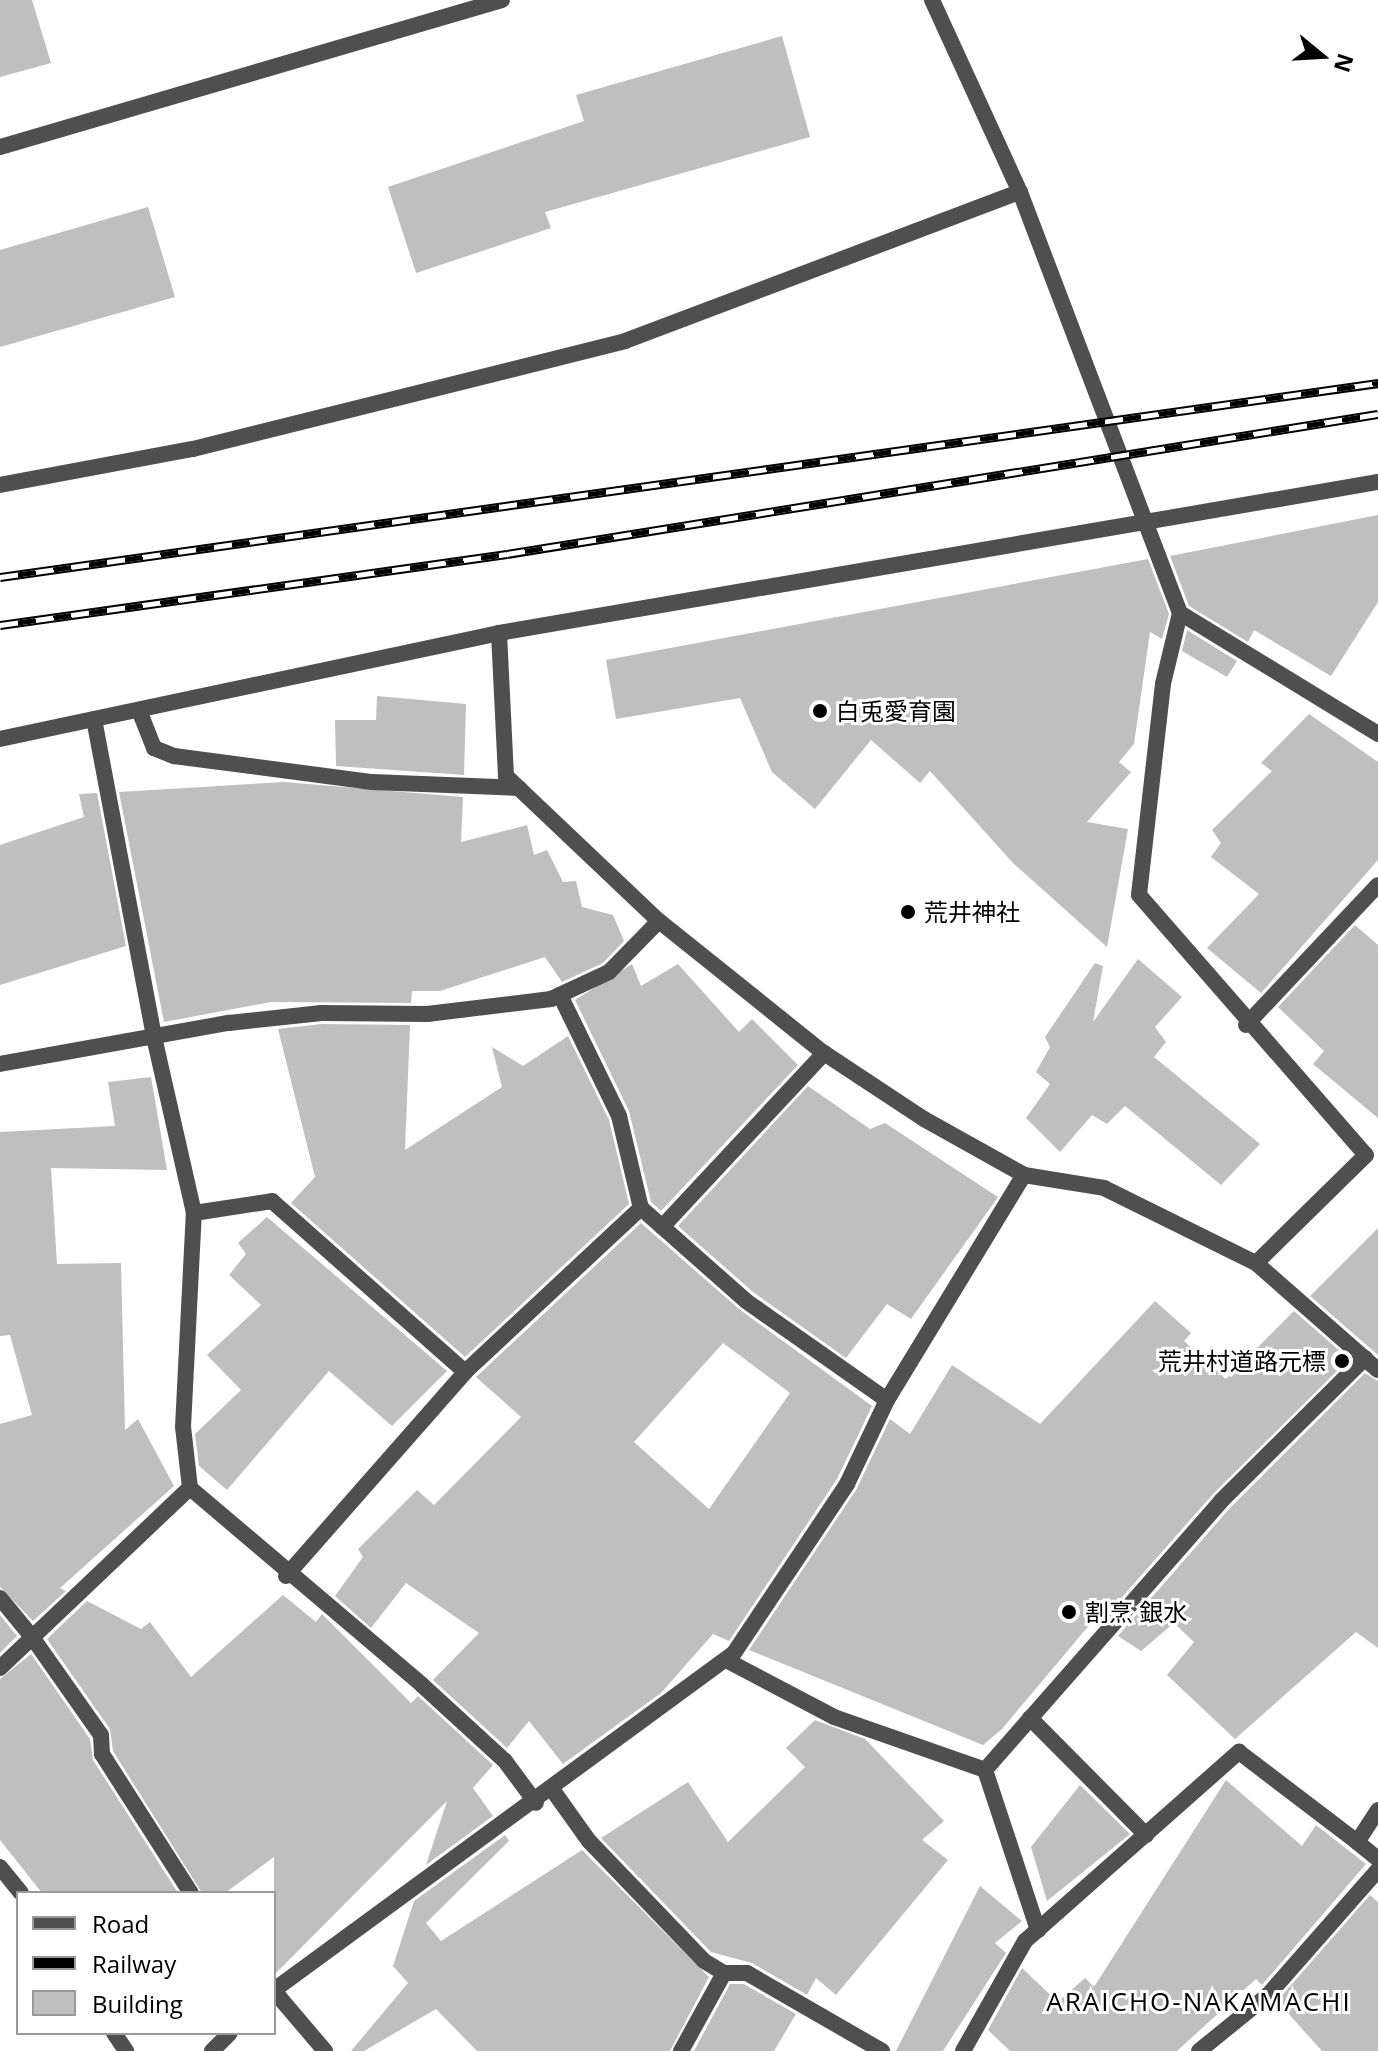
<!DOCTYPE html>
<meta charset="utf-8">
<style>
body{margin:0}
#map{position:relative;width:1378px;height:2051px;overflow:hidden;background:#fff;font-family:"Open Sans","Noto Sans JP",sans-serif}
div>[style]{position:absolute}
.building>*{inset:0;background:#bfbfbf}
.lane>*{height:16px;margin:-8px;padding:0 8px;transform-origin:8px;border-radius:8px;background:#4f4f4f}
.street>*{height:16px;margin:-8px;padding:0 8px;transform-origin:8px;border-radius:8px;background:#4f4f4f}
.rail>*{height:9px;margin-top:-4.5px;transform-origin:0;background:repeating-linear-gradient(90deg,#fff 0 18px,#000 0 36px);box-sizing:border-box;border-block:2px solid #000}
.dots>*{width:22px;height:22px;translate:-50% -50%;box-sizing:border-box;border:4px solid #fff;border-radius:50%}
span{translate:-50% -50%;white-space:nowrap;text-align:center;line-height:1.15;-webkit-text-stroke:6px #fff;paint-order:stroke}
.poi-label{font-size:24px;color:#000}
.left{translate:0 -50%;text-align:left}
.right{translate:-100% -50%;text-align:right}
.neighbourhood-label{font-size:26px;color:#000;letter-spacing:2px}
.legend{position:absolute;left:16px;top:1891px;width:260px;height:144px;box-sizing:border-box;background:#fff;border:2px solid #999;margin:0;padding:10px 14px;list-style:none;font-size:24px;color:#000}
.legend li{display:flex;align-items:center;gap:16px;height:40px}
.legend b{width:40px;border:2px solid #999}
.north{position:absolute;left:1282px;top:16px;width:80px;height:80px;-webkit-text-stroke:6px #fff;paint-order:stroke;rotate:108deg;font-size:22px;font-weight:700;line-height:32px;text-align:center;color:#000}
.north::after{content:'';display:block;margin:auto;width:28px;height:36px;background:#000;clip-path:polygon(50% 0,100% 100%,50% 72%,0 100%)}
</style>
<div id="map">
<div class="building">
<div style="clip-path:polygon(0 0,32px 0,51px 63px,0 77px)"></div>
<div style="clip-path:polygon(782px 36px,810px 137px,545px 212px,551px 228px,416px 273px,388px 187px,584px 121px,576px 95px)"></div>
<div style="clip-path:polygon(148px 207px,175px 297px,0 347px,0 250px)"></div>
<div style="clip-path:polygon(1378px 515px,1378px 602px,1331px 676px,1254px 630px,1248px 642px,1189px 606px,1170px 556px)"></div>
<div style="clip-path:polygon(1148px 559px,1169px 614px,1162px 639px,1150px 632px,1134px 744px,1119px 762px,1131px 772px,1087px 822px,1128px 829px,1107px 947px,1013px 863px,930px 771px,920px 783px,871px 740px,815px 809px,772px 772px,740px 698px,616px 719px,606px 660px)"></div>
<div style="clip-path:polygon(1187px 630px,1237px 661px,1227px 677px,1182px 651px)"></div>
<div style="clip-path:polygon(377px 696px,466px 704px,464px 775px,336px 766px,335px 720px,376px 720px)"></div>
<div style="clip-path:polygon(1309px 714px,1378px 762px,1378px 860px,1261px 993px,1207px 948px,1259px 894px,1211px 857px,1221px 843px,1212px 830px,1272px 771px,1261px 763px)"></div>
<div style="clip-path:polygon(284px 782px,463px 797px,461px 842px,527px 825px,534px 855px,547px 850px,563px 882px,576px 881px,582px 907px,613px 915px,624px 941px,603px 963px,562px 982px,545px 957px,440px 991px,412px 991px,411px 1003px,271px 1002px,164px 1022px,119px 792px)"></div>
<div style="clip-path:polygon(97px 793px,126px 946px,0 985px,0 845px,84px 817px,79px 794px)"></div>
<div style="clip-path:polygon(1355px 925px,1378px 945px,1378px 1118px,1313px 1064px,1324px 1051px,1278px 1007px)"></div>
<div style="clip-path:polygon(1138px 959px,1182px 997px,1155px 1027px,1166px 1042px,1154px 1057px,1260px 1144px,1221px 1185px,1125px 1106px,1107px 1124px,1092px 1115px,1060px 1152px,1026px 1118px,1050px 1084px,1036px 1072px,1050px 1047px,1045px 1037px,1095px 963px,1103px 966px,1093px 1022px)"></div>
<div style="clip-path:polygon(632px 964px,641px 986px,678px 964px,739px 1032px,752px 1019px,798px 1065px,661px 1211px,651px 1202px,629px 1111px,575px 1000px)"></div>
<div style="clip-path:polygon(322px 1024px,410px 1025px,405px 1150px,502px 1087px,492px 1047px,523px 1066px,568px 1036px,609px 1120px,629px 1204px,465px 1357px,291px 1203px,315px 1177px,278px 1029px)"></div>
<div style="clip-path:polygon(151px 1077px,167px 1170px,51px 1168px,57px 1264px,121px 1263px,125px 1430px,138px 1419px,174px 1486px,60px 1588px,66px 1591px,33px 1621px,0 1587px,0 1424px,32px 1415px,10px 1335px,0 1336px,0 1132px,115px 1126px,108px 1082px)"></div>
<div style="clip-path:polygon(808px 1086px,870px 1129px,885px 1123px,998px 1197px,911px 1319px,887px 1304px,846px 1358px,753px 1292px,678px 1226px)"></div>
<div style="clip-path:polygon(267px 1217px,447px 1371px,392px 1426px,329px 1371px,227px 1490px,199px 1466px,195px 1434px,241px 1390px,207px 1355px,261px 1305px,229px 1275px,246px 1254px,238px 1243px)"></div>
<div style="clip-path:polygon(evenodd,641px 1223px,739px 1309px,872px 1406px,837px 1479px,729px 1641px,713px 1634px,661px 1693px,563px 1764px,529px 1721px,507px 1748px,433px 1680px,479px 1633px,406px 1583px,371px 1628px,335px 1596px,363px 1557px,358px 1549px,417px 1490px,434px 1505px,521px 1417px,476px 1377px,641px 1223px,723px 1343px,790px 1393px,709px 1509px,634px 1442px,723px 1343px)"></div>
<div style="clip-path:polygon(1378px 1228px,1378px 1355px,1310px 1296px)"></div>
<div style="clip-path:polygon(1155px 1301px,1191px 1333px,1184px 1341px,1226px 1379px,1294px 1311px,1349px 1359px,1213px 1494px,1101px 1621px,1096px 1617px,1002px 1729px,983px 1745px,749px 1650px,856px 1490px,890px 1419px,910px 1434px,952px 1365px,1040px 1424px)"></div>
<div style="clip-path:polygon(1365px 1373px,1378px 1381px,1378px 1648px,1356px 1632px,1235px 1739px,1167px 1675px,1194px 1642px,1174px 1623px,1141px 1651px,1118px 1636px,1229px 1509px)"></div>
<div style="clip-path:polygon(283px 1595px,316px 1622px,322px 1614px,411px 1703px,418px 1696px,493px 1765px,473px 1788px,493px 1816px,426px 1865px,447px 1801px,274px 1975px,274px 1857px,225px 1893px,202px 1893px,113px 1751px,110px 1729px,47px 1639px,87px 1601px,141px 1629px,150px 1622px,191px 1677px)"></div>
<div style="clip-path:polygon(0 1615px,17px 1636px,0 1653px)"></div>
<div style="clip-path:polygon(31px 1654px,90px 1739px,93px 1760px,178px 1893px,42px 1893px,0 1840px,0 1679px)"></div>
<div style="clip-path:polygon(815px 1720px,865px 1739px,944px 1821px,922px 1840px,948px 1860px,836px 1995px,816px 1978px,807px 1995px,752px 1963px,711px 1952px,601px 1838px,688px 1782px,728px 1842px,805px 1767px,786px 1748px)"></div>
<div style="clip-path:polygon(1226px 1780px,1302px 1846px,1316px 1825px,1366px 1864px,1262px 1985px,1256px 1979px,1177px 2051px,1010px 2051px,988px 2030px,1022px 1968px,1058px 2002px,1085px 1978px,1094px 1987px)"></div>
<div style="clip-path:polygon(1080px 1785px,1130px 1834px,1047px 1901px,1031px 1847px)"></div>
<div style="clip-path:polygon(505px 1835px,509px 1841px,426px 1923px,441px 1941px,582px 1850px,709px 1977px,670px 2051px,477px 2051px,436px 2009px,364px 2051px,351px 2051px,408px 1983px,393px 1966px,414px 1901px)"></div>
<div style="clip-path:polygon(980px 1886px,1022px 1921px,995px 1943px,1006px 1953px,943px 2051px,896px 2051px)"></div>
<div style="clip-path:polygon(1370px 1895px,1378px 1902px,1378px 2051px,1322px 2051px,1277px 2001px)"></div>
<div style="clip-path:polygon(730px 1984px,744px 1984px,796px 2014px,774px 2051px,694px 2051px)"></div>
</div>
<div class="lane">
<div style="left:0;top:147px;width:523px;rotate:-16.32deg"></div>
<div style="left:139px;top:710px;width:41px;rotate:68.5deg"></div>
<div style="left:154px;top:748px;width:22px;rotate:22deg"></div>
<div style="left:174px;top:756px;width:200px;rotate:7.5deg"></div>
<div style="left:372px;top:782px;width:147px;rotate:2.3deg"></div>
<div style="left:94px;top:719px;width:324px;rotate:79.3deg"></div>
<div style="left:194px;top:1213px;width:79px;rotate:-8.7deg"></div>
<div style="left:272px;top:1201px;width:258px;rotate:41.5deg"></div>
<div style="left:662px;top:1227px;width:238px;rotate:-47deg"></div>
<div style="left:32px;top:1637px;width:120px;rotate:54.9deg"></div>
<div style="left:101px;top:1735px;width:19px;rotate:87deg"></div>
<div style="left:1030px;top:1718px;width:165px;rotate:45.2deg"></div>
<div style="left:554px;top:1792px;width:60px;rotate:54.5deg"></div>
<div style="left:589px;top:1841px;width:166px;rotate:46.2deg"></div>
<div style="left:704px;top:1961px;width:23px;rotate:31deg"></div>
<div style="left:724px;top:1973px;width:23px"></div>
<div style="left:747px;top:1973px;width:156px;rotate:30deg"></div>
<div style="left:0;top:1867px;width:33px;rotate:51deg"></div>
<div style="left:114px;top:2033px;width:22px;rotate:56deg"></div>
<div style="left:681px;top:2051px;width:89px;rotate:-61.1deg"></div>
</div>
<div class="street">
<div style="left:932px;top:0;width:211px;rotate:65.4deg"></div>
<div style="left:1020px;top:192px;width:450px;rotate:69.2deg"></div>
<div style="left:1180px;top:613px;width:73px;rotate:103.5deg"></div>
<div style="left:1163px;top:684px;width:212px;rotate:96.5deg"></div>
<div style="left:1139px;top:895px;width:345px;rotate:48.9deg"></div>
<div style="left:1366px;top:1155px;width:154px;rotate:135.5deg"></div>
<div style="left:0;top:485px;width:196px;rotate:-10.6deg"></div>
<div style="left:193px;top:449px;width:445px;rotate:-14deg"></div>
<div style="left:625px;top:341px;width:422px;rotate:-20.7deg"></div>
<div style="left:1180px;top:613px;width:232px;rotate:31.4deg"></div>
<div style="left:499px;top:633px;width:143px;rotate:87.2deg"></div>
<div style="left:506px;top:776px;width:211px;rotate:43.5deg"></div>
<div style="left:659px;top:921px;width:211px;rotate:38.7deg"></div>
<div style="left:824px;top:1053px;width:120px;rotate:33.4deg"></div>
<div style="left:924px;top:1119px;width:115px;rotate:29.2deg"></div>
<div style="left:1024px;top:1175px;width:81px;rotate:9.2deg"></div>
<div style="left:1104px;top:1188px;width:169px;rotate:26.3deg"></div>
<div style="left:1256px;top:1263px;width:162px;rotate:41.3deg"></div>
<div style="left:0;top:739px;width:510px;rotate:-11.99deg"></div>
<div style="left:499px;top:633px;width:892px;rotate:-9.75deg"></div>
<div style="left:560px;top:995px;width:135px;rotate:64deg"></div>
<div style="left:619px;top:1116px;width:95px;rotate:76.6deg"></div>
<div style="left:641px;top:1208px;width:140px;rotate:41.5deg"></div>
<div style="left:746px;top:1301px;width:172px;rotate:35.1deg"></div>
<div style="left:1246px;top:1025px;width:192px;rotate:-46.7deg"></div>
<div style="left:0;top:1064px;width:233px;rotate:-10.2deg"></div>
<div style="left:229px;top:1023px;width:93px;rotate:-6.2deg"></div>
<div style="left:321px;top:1013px;width:106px;rotate:0.5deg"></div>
<div style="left:427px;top:1014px;width:125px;rotate:-6.9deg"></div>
<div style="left:551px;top:999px;width:64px;rotate:-25deg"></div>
<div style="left:609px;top:972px;width:71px;rotate:-45.6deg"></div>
<div style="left:190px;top:1488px;width:304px;rotate:40.3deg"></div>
<div style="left:422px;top:1685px;width:113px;rotate:42.5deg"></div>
<div style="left:505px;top:1761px;width:52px;rotate:53.6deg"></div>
<div style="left:286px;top:1576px;width:271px;rotate:-48.7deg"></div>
<div style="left:465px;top:1372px;width:241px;rotate:-43deg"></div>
<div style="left:0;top:1598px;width:50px;rotate:50.6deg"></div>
<div style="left:726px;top:1660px;width:122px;rotate:27.8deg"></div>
<div style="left:834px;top:1717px;width:160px;rotate:19.3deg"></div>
<div style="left:985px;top:1770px;width:358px;rotate:-48.7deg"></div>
<div style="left:1221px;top:1501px;width:203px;rotate:-44.8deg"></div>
<div style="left:0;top:1668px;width:262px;rotate:-43.5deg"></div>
<div style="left:190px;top:1488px;width:61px;rotate:-96.5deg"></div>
<div style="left:183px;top:1427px;width:214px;rotate:-87.1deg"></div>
<div style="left:194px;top:1213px;width:180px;rotate:-102.8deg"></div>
<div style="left:102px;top:1754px;width:165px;rotate:57.4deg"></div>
<div style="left:985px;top:1770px;width:169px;rotate:71.7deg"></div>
<div style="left:1378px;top:1810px;width:38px;rotate:123deg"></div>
<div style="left:1357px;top:1842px;width:27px;rotate:39deg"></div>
<div style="left:274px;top:1990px;width:570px;rotate:-36.23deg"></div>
<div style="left:734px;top:1653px;width:203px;rotate:-56.2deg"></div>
<div style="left:847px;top:1484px;width:93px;rotate:-64.5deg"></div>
<div style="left:887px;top:1400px;width:263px;rotate:-58.7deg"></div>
<div style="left:274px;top:1991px;width:79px;rotate:49.6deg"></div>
<div style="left:212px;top:2051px;width:25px;rotate:-45deg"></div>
<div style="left:963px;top:2051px;width:126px;rotate:-60.6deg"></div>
<div style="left:1025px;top:1941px;width:286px;rotate:-41.5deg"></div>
<div style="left:1239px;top:1752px;width:148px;rotate:37.3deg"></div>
<div style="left:1199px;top:2051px;width:89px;rotate:-39.1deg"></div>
<div style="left:1268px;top:1995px;width:167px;rotate:-48.7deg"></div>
</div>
<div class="rail">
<div style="left:0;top:577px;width:1392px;rotate:-8.01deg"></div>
<div style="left:0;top:625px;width:512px;rotate:-7.97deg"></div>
<div style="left:507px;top:554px;width:882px;rotate:-9.13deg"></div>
</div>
<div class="dots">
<div style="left:820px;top:711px;background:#000"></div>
<div style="left:908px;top:912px;background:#000"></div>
<div style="left:1342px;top:1361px;background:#000"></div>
<div style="left:1069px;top:1612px;background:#000"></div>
</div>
<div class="poi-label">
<span class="left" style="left:836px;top:711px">白兎愛育園</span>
<span class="left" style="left:924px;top:912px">荒井神社</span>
<span class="right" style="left:1326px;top:1361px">荒井村道路元標</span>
<span class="left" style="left:1085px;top:1612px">割烹 銀水</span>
</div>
<div class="neighbourhood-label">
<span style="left:1199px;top:2002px">ARAICHO-NAKAMACHI</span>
</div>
<ul class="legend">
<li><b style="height:10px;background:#4f4f4f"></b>Road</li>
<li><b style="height:10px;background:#000"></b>Railway</li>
<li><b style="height:22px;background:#bfbfbf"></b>Building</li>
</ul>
<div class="north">N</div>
</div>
